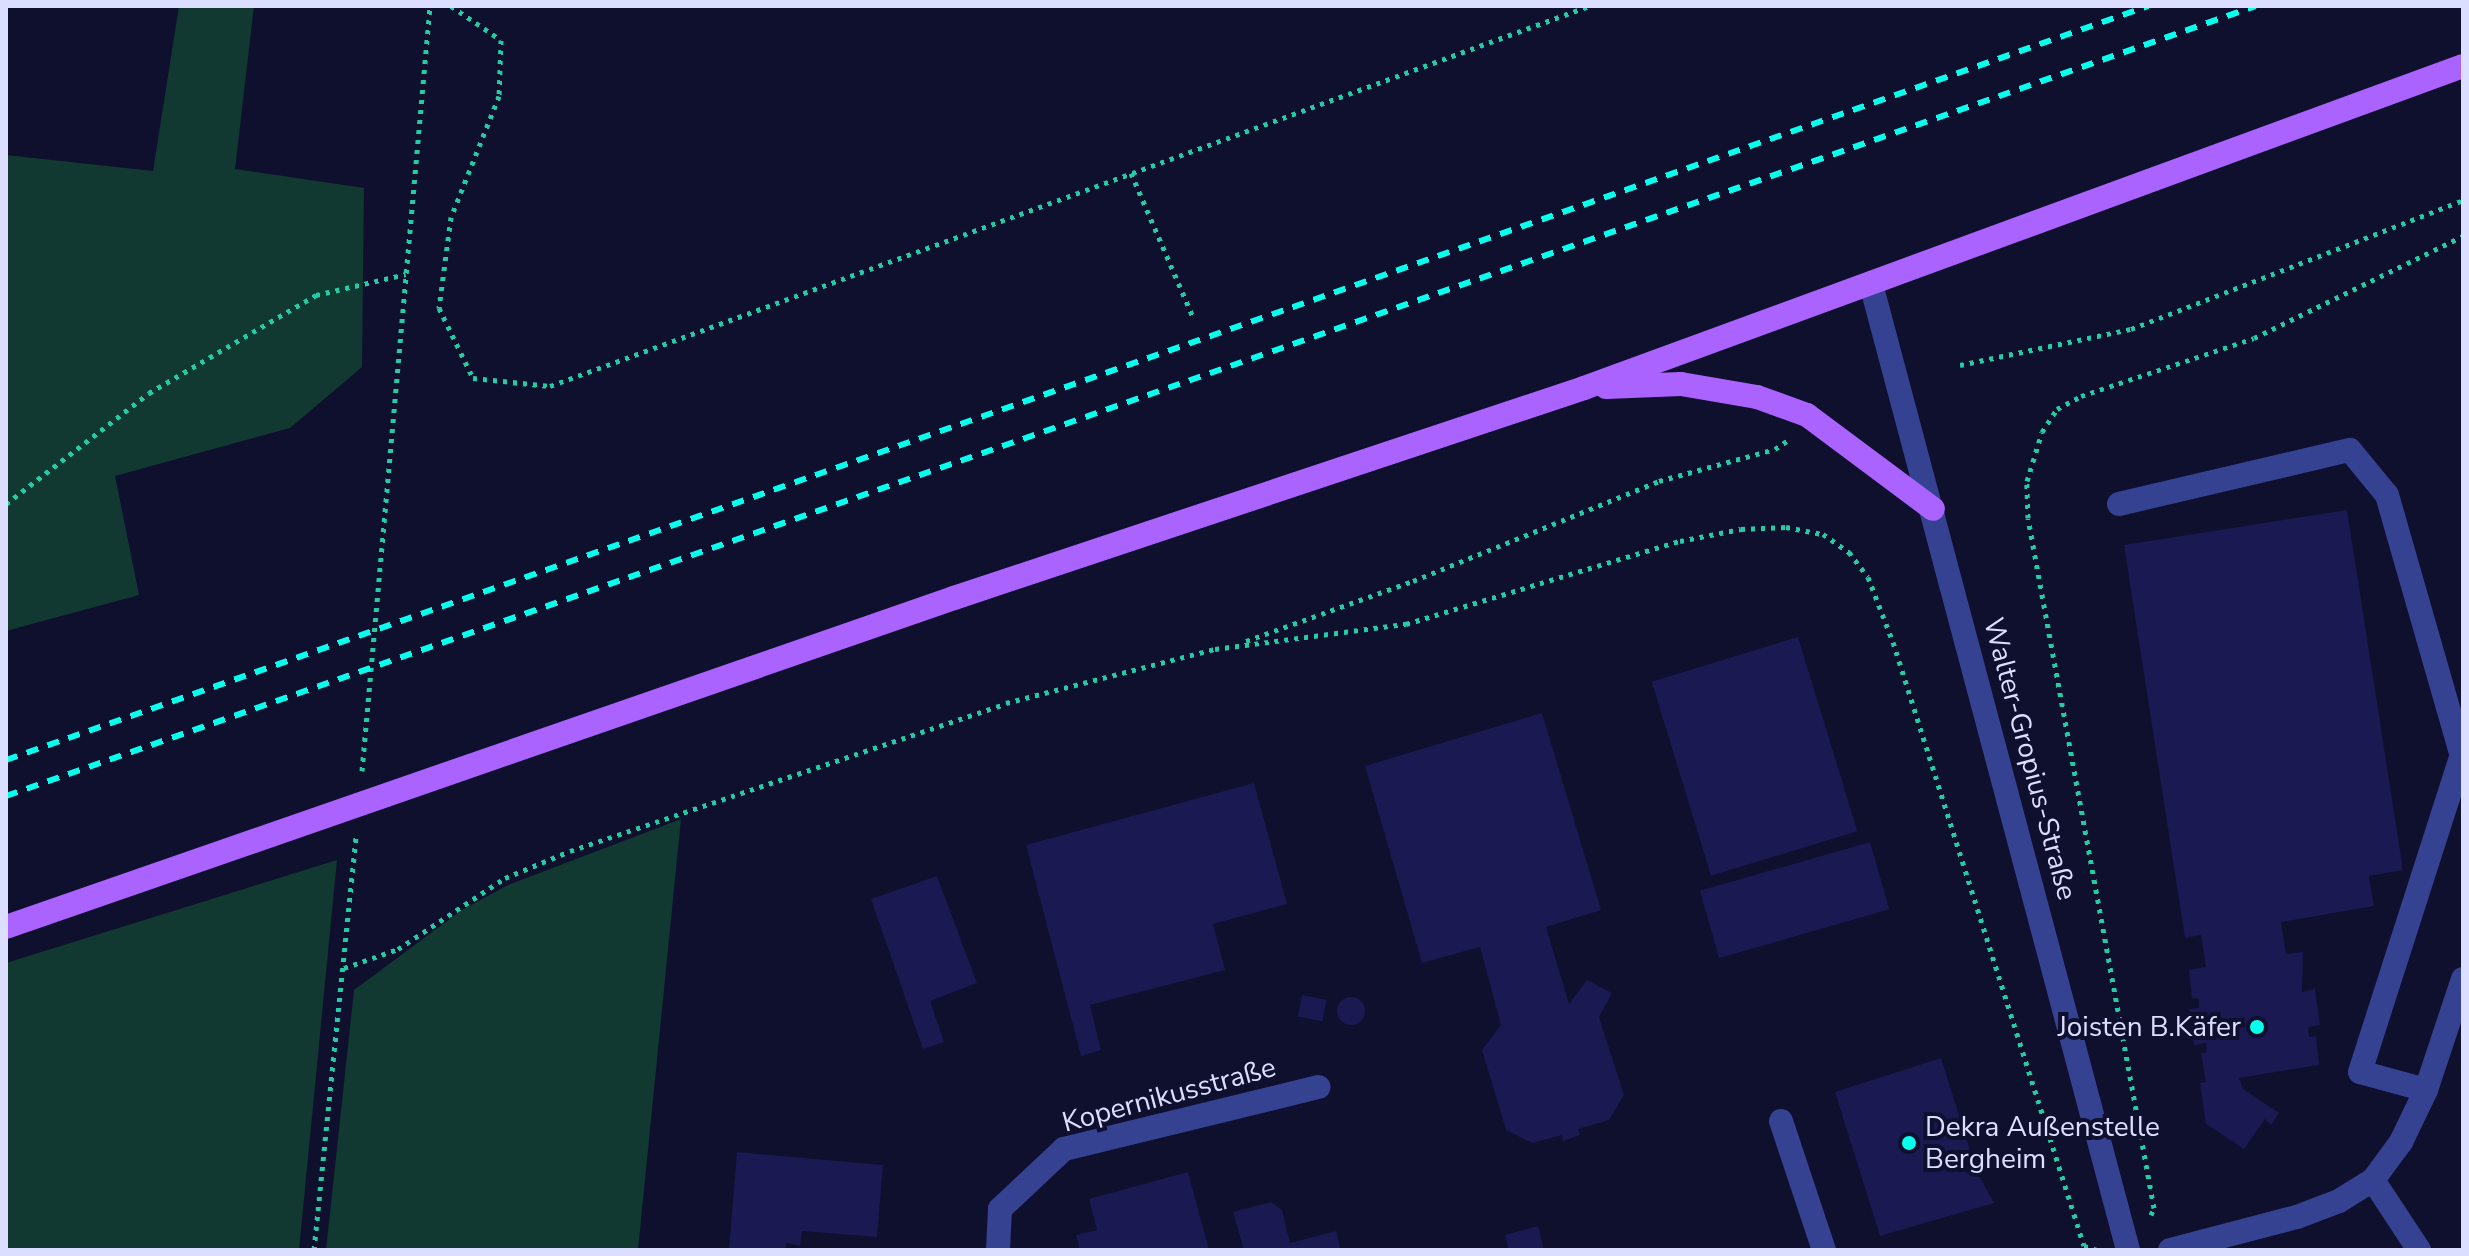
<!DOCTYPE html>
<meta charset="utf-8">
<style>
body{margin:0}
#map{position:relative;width:2469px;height:1256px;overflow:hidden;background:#0f0f2e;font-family:"Nunito Sans",sans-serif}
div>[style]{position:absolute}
.green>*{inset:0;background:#113931}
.building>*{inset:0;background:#1a1951;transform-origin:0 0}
.round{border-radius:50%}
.path>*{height:5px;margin-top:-2.5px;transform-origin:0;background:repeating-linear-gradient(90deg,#23cca4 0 4px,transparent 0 10px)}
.minor>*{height:24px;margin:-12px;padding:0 12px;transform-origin:12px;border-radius:12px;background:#354292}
.major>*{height:24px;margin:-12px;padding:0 12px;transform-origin:12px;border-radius:12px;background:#aa63ff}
.rail>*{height:6px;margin-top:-3px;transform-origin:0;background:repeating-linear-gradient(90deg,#08ffed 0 12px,transparent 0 22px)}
.dots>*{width:22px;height:22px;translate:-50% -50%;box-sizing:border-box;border:4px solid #0f0f2e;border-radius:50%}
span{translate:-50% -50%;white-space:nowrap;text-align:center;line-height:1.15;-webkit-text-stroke:8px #0f0f2e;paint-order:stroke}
.street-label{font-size:28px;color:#dcdeff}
.poi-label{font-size:28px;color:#dcdeff}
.right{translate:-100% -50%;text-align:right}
.left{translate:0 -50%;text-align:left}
.frame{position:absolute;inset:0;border:8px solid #dcdeff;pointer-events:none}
</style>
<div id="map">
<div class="green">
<div style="clip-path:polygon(179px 6px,254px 6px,235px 169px,364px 188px,362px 367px,290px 428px,115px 476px,139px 595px,6px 631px,6px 155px,153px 171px)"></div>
<div style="clip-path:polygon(681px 819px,638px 1250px,326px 1250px,354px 990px,462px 910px,508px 885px)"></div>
<div style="clip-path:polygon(337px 860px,299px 1250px,6px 1250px,6px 963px)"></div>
</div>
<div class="building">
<div style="clip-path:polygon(2347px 510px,2403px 870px,2369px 876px,2374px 906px,2281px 922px,2286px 954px,2303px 952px,2302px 992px,2315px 989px,2320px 1025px,2308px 1027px,2309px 1037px,2316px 1036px,2319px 1065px,2239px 1078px,2243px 1089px,2279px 1113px,2271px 1125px,2265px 1119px,2244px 1149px,2206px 1124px,2200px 1083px,2206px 1082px,2201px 1053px,2207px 1052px,2206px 1043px,2194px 1045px,2189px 1009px,2199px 1008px,2199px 999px,2192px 998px,2189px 970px,2206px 967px,2201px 935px,2185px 938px,2124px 545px)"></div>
<div style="left:1798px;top:637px;width:203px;height:153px;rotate:73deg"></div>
<div style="clip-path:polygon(1542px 713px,1601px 910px,1546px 927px,1569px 1004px,1587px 980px,1612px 993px,1599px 1017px,1624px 1095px,1609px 1120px,1578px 1129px,1580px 1135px,1563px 1141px,1562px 1135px,1532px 1143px,1506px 1130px,1482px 1050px,1501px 1025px,1480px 947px,1422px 963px,1365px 766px)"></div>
<div style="clip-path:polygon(1254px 783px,1287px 904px,1213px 924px,1225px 970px,1090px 1005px,1101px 1050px,1081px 1056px,1026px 845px)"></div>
<div style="left:1870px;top:842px;width:70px;height:177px;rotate:74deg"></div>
<div style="clip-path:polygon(937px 876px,977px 983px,930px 1001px,944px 1042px,923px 1049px,871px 899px)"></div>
<div style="left:1302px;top:995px;width:25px;height:22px;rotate:11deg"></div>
<div class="round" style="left:1337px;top:997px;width:28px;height:28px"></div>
<div style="clip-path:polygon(1941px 1058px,1977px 1172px,1994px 1203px,1880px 1236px,1835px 1092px)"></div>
<div style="clip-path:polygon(737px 1152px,883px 1165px,877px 1237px,802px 1231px,800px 1246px,786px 1243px,786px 1250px,729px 1250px)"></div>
<div style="clip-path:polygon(1188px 1172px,1209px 1250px,1080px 1250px,1076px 1235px,1097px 1230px,1089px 1199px)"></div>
<div style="clip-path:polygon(1271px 1202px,1282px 1210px,1290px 1243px,1336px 1231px,1341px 1250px,1244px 1250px,1233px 1212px)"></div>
<div style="clip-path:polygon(1538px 1226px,1544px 1250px,1509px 1250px,1505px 1235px)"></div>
</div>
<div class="path">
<div style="left:451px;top:6px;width:60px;rotate:34.2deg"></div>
<div style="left:501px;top:40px;width:56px;rotate:92deg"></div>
<div style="left:499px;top:96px;width:130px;rotate:111.6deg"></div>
<div style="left:451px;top:217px;width:92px;rotate:97.5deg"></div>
<div style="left:439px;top:308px;width:78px;rotate:64.1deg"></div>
<div style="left:473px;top:378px;width:77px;rotate:5.9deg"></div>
<div style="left:550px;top:386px;width:1106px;rotate:-20.09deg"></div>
<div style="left:1131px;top:173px;width:157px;rotate:66.7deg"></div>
<div style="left:1960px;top:365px;width:175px;rotate:-11.9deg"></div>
<div style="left:2131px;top:329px;width:356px;rotate:-21.2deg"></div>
<div style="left:6px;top:504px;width:181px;rotate:-37.8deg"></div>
<div style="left:149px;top:393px;width:194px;rotate:-30.4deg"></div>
<div style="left:316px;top:295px;width:92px;rotate:-13.1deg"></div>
<div style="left:1246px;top:641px;width:177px;rotate:-19.8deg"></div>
<div style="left:1413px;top:581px;width:266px;rotate:-22.1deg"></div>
<div style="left:1659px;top:481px;width:120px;rotate:-15.4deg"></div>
<div style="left:1775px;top:449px;width:14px;rotate:-34deg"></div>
<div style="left:362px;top:771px;width:768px;rotate:-84.92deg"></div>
<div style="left:344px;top:968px;width:57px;rotate:-19.4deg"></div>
<div style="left:398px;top:949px;width:128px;rotate:-33.6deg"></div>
<div style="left:505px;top:878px;width:70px;rotate:-22.6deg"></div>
<div style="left:570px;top:851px;width:460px;rotate:-18.7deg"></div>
<div style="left:1006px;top:703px;width:216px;rotate:-14.5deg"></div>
<div style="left:1215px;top:649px;width:193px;rotate:-7.5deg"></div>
<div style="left:1406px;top:624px;width:286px;rotate:-16.9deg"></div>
<div style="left:1680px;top:541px;width:62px;rotate:-11.1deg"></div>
<div style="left:1741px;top:529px;width:45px;rotate:-2.5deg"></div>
<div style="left:1786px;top:527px;width:38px;rotate:11deg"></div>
<div style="left:1823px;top:534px;width:32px;rotate:35deg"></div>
<div style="left:1849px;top:552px;width:31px;rotate:53deg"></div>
<div style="left:1868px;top:577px;width:70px;rotate:69deg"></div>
<div style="left:1893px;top:642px;width:633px;rotate:72.45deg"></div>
<div style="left:2084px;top:1246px;width:14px;rotate:17deg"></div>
<div style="left:2151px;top:1215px;width:8px;rotate:-67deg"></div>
<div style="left:2154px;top:1208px;width:701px;rotate:-100.35deg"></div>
<div style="left:2028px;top:518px;width:37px;rotate:-92deg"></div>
<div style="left:2027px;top:481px;width:51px;rotate:-73deg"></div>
<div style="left:2042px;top:432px;width:27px;rotate:-57deg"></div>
<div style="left:2057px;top:409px;width:27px;rotate:-28deg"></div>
<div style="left:2081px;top:396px;width:182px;rotate:-18.5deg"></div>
<div style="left:2254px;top:338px;width:233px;rotate:-26deg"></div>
<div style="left:314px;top:1250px;width:415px;rotate:-84.2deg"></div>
</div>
<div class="minor">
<div style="left:1871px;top:284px;width:1000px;rotate:75.1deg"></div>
<div style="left:2119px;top:504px;width:237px;rotate:-13.2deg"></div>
<div style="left:2350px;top:450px;width:58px;rotate:50.6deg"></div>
<div style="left:2387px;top:495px;width:265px;rotate:74deg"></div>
<div style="left:2426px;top:1090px;width:68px;rotate:-164.7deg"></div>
<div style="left:2360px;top:1072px;width:337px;rotate:-72.2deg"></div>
<div style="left:1781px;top:1121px;width:136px;rotate:71.6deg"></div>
<div style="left:2373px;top:1180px;width:84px;rotate:56.7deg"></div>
<div style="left:998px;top:1250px;width:41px;rotate:-87.2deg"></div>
<div style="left:1000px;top:1209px;width:88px;rotate:-43.2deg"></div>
<div style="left:1064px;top:1149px;width:262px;rotate:-13.7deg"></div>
<div style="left:2170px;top:1250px;width:131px;rotate:-14.6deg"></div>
<div style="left:2297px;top:1217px;width:45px;rotate:-20.9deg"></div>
<div style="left:2339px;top:1201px;width:40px;rotate:-32deg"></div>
<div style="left:2373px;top:1180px;width:47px;rotate:-53.6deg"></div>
<div style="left:2401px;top:1142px;width:58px;rotate:-64.3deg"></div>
<div style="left:2426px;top:1090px;width:117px;rotate:-71.6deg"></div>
</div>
<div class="major">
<div style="left:1606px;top:387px;width:75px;rotate:-2.3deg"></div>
<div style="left:1681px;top:384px;width:77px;rotate:9.7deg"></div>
<div style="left:1757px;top:397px;width:53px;rotate:19.8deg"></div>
<div style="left:1807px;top:415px;width:157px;rotate:36.7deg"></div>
<div style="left:6px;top:927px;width:1003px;rotate:-19.14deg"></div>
<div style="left:954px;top:598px;width:664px;rotate:-18.43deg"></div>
<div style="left:1584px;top:388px;width:936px;rotate:-20.12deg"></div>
</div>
<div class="rail">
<div style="left:6px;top:760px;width:2271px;rotate:-19.39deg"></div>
<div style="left:6px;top:796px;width:2384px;rotate:-19.35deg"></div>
</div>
<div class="dots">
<div style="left:2257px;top:1027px;background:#08ffed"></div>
<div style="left:1909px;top:1143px;background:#08ffed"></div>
</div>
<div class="street-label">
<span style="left:2030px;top:759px;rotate:75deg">Walter-Gropius-Straße</span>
<span style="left:1169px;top:1095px;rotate:-15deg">Kopernikusstraße</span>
</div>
<div class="poi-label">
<span class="right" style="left:2241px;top:1027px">Joisten B.Käfer</span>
<span class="left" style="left:1925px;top:1143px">Dekra Außenstelle<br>Bergheim</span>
</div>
<div class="frame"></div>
</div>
